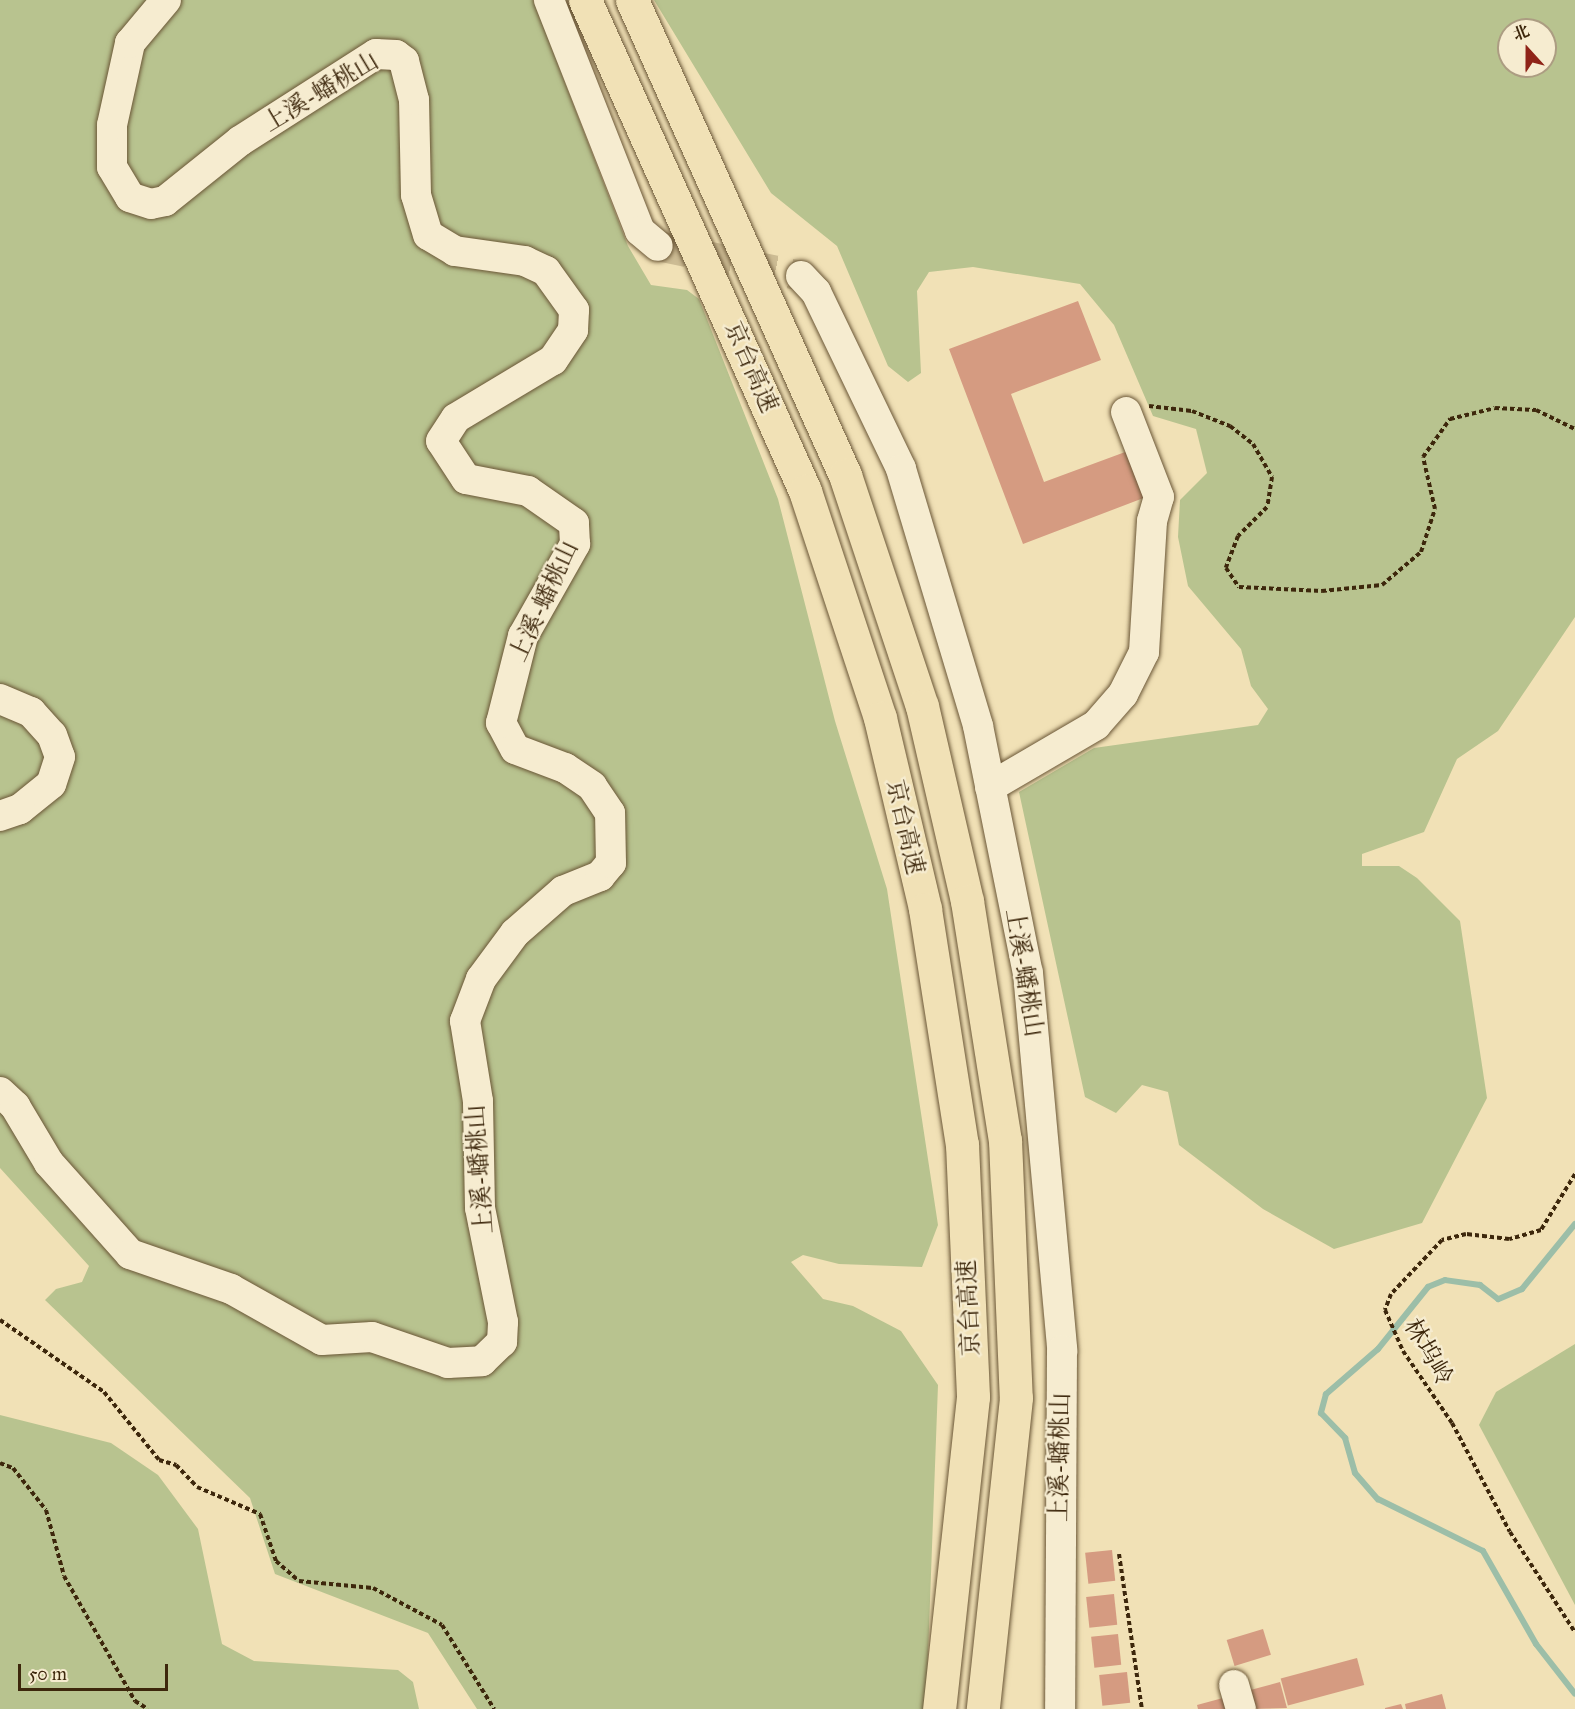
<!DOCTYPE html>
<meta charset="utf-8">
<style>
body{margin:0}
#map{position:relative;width:1575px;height:1709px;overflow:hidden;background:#f1e1b6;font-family:"IM FELL Great Primer","Noto Serif SC",serif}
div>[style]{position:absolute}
.green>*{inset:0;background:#b8c38f}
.stream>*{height:6px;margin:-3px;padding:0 3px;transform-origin:3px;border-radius:3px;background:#9cbea8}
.building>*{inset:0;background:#d59b81;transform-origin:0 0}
.minor-tunnel>*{height:30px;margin-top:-15px;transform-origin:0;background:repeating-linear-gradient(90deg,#cdbc94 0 30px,transparent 0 45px)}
.path>*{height:4px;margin-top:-2px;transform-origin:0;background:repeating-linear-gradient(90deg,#3d270c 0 4.5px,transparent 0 7.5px)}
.roads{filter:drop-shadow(0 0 2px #6a5636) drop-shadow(0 0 2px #6a5636)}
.minor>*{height:30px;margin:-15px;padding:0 15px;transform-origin:15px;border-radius:15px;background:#f6ecd0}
.highway>*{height:33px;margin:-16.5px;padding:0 16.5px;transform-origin:16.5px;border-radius:16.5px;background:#f1e1b6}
span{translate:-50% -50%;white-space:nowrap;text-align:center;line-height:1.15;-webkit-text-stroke:4.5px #f6ecd0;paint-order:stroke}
.street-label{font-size:24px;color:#3d270c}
.north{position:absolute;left:1497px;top:18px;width:60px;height:60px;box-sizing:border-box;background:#f6ecd0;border:2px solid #ac9d82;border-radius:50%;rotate:339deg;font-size:16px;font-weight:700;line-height:24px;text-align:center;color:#3d270c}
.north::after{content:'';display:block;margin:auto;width:21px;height:27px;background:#8f2418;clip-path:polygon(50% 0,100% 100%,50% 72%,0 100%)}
.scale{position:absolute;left:18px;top:1664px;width:150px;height:27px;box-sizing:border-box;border:3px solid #3d270c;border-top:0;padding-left:8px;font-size:18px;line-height:21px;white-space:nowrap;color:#3d270c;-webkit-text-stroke:4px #f6ecd0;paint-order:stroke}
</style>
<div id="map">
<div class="green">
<div style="clip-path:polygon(0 0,533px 0,628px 246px,651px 285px,687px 290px,699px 299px,778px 499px,835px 721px,887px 889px,938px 1225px,922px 1267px,839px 1264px,803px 1255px,791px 1262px,823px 1299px,853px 1306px,901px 1331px,938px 1385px,926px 1709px,477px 1709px,428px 1633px,275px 1574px,250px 1498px,45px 1300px,56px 1289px,82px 1282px,89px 1266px,0 1168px)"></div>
<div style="clip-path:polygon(evenodd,654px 0,1575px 0,1575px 617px,1498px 731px,1457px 759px,1424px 832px,1362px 854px,1362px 866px,1399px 866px,1417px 878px,1460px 921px,1487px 1098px,1422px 1223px,1334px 1249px,1263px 1209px,1179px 1145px,1168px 1092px,1142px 1085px,1116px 1113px,1085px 1097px,1019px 792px,1094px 748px,1258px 725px,1268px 709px,1251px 686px,1241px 649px,1188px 586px,1178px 537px,1180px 500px,1207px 473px,1196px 429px,1153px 416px,1114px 325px,1080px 284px,973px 267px,929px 272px,917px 291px,921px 373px,908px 382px,888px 366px,837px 246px,771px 193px,654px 0,1509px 30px,1545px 30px,1545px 66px,1509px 66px,1509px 30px)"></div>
<div style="clip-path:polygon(1575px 1344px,1575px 1605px,1479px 1425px,1496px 1392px)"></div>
<div style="clip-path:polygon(0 1415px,111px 1443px,158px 1475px,198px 1529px,222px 1644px,254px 1661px,398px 1670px,413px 1682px,419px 1709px,0 1709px)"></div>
</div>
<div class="stream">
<div style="left:1575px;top:1224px;width:84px;rotate:129.2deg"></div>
<div style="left:1522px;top:1289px;width:26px;rotate:157deg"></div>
<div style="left:1498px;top:1299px;width:23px;rotate:-142deg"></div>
<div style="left:1480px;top:1285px;width:35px;rotate:-172deg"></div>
<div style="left:1445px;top:1280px;width:18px;rotate:158deg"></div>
<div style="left:1428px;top:1287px;width:80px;rotate:128.9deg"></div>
<div style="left:1378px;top:1349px;width:69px;rotate:139.1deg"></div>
<div style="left:1326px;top:1394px;width:20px;rotate:105deg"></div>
<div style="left:1321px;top:1413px;width:35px;rotate:46deg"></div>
<div style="left:1345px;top:1438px;width:36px;rotate:74deg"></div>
<div style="left:1355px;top:1473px;width:35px;rotate:49deg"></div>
<div style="left:1378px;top:1499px;width:117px;rotate:26.3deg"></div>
<div style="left:1483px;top:1551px;width:107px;rotate:60.3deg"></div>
<div style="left:1536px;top:1644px;width:63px;rotate:52deg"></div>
</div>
<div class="building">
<div style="clip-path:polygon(1078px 301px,1101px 360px,1011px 394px,1044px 482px,1136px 448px,1154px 494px,1023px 544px,949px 349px)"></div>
<div style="left:1112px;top:1550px;width:31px;height:27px;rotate:84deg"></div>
<div style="left:1114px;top:1594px;width:31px;height:28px;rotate:84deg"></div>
<div style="left:1263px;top:1629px;width:27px;height:38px;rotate:73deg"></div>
<div style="left:1118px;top:1634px;width:31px;height:27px;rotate:84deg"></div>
<div style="left:1357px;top:1658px;width:28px;height:79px;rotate:75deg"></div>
<div style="left:1127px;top:1672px;width:31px;height:28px;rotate:84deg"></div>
<div style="clip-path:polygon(1280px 1682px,1287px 1708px,1248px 1709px,1243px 1692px)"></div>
<div style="clip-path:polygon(1442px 1694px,1446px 1709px,1406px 1709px,1405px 1704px)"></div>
<div style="clip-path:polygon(1234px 1695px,1238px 1709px,1198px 1709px,1197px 1705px)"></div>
<div style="clip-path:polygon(1401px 1704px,1403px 1709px,1385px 1709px,1385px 1708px)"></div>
</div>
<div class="minor-tunnel">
<div style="left:658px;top:246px;width:146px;rotate:11.8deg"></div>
</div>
<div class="path">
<div style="left:1149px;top:406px;width:43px;rotate:6.6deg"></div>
<div style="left:1192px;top:411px;width:41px;rotate:21.5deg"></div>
<div style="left:1230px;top:426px;width:29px;rotate:38deg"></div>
<div style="left:1253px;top:444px;width:38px;rotate:60deg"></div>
<div style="left:1272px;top:477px;width:30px;rotate:99deg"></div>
<div style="left:1267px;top:507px;width:41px;rotate:135deg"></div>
<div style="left:1238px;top:536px;width:34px;rotate:111deg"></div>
<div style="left:1226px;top:568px;width:23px;rotate:56deg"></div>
<div style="left:1239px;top:587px;width:83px;rotate:2.8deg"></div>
<div style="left:1322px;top:591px;width:60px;rotate:-5.7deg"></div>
<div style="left:1382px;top:585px;width:51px;rotate:-40.2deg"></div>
<div style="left:1421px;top:552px;width:45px;rotate:-72deg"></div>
<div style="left:1435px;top:509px;width:53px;rotate:-103deg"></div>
<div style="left:1423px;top:457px;width:47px;rotate:-54.6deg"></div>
<div style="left:1450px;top:419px;width:46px;rotate:-13.7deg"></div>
<div style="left:1495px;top:408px;width:41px;rotate:2.8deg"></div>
<div style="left:1536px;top:410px;width:43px;rotate:26deg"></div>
<div style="left:1575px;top:1174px;width:66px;rotate:121.3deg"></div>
<div style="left:1541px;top:1230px;width:33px;rotate:164deg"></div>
<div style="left:1509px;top:1239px;width:43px;rotate:-173.4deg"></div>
<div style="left:1466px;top:1234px;width:25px;rotate:166deg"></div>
<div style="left:1442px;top:1240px;width:74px;rotate:133.4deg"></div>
<div style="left:1391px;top:1294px;width:17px;rotate:111deg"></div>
<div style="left:1385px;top:1310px;width:45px;rotate:66.3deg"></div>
<div style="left:1403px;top:1351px;width:87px;rotate:55.8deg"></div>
<div style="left:1452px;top:1423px;width:123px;rotate:62deg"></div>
<div style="left:1510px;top:1532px;width:119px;rotate:57deg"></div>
<div style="left:0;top:1320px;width:126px;rotate:34.7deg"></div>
<div style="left:104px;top:1392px;width:87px;rotate:51deg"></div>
<div style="left:159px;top:1460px;width:18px;rotate:16deg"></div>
<div style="left:176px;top:1465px;width:30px;rotate:46deg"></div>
<div style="left:197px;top:1487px;width:69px;rotate:23.2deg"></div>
<div style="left:260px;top:1514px;width:50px;rotate:71.2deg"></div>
<div style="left:276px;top:1561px;width:30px;rotate:41deg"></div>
<div style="left:299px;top:1581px;width:74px;rotate:5.4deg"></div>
<div style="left:373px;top:1588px;width:78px;rotate:28.2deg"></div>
<div style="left:442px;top:1625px;width:99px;rotate:58.2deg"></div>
<div style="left:0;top:1463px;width:14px;rotate:21deg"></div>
<div style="left:13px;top:1468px;width:53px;rotate:51.8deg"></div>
<div style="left:46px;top:1510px;width:68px;rotate:74.7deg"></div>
<div style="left:64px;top:1576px;width:144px;rotate:60.4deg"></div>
<div style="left:135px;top:1701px;width:15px;rotate:32deg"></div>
<div style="left:1119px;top:1554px;width:157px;rotate:81.6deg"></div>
</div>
<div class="roads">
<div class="minor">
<div style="left:549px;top:0;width:248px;rotate:68.5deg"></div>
<div style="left:640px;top:231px;width:23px;rotate:40deg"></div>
<div style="left:801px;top:276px;width:22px;rotate:47deg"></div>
<div style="left:816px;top:292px;width:196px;rotate:64.3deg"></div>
<div style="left:901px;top:469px;width:268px;rotate:73.3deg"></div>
<div style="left:978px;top:726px;width:252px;rotate:78.6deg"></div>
<div style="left:1028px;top:973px;width:379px;rotate:84.8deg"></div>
<div style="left:1062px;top:1350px;width:359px;rotate:90.3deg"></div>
<div style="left:0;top:699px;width:34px;rotate:23deg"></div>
<div style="left:31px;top:712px;width:31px;rotate:48deg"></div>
<div style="left:52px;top:735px;width:23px;rotate:70deg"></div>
<div style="left:60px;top:757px;width:28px;rotate:108deg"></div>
<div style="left:51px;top:784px;width:40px;rotate:141deg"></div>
<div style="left:20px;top:809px;width:21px;rotate:161deg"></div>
<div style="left:990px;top:787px;width:123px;rotate:-30.3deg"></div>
<div style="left:1096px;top:725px;width:41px;rotate:-48.9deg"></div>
<div style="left:1123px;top:694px;width:47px;rotate:-63.4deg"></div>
<div style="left:1144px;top:652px;width:131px;rotate:-86.5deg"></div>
<div style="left:1152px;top:521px;width:25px;rotate:-74deg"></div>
<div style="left:1159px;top:497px;width:91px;rotate:-111.2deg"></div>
<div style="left:0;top:1092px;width:21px;rotate:43deg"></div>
<div style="left:15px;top:1106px;width:66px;rotate:59.2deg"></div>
<div style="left:49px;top:1163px;width:122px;rotate:48.3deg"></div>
<div style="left:130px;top:1254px;width:107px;rotate:19.1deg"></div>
<div style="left:231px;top:1289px;width:104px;rotate:29.3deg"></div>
<div style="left:322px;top:1340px;width:50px;rotate:-3.4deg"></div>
<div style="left:372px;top:1337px;width:80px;rotate:18.9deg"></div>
<div style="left:448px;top:1363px;width:34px;rotate:-3deg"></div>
<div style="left:482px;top:1361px;width:28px;rotate:-44deg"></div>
<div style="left:502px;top:1342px;width:20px;rotate:-87deg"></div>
<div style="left:503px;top:1322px;width:116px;rotate:-101.4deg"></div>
<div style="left:480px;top:1208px;width:107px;rotate:-91.1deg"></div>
<div style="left:478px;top:1101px;width:81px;rotate:-99.2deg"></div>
<div style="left:465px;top:1021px;width:45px;rotate:-69.1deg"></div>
<div style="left:481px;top:979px;width:57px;rotate:-53.5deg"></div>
<div style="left:515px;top:933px;width:64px;rotate:-41.2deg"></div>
<div style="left:563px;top:891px;width:40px;rotate:-22deg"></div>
<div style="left:600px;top:876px;width:17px;rotate:-50deg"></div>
<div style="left:611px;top:863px;width:50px;rotate:-91.1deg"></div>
<div style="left:610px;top:813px;width:32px;rotate:-124deg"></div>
<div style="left:592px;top:786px;width:32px;rotate:-146deg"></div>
<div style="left:565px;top:768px;width:53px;rotate:-159.2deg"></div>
<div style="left:515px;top:749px;width:30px;rotate:-118deg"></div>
<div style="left:501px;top:723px;width:90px;rotate:-75.8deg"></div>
<div style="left:523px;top:636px;width:106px;rotate:-60.5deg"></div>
<div style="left:575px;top:544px;width:21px;rotate:-93deg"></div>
<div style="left:574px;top:523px;width:56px;rotate:-145.2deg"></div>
<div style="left:528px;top:491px;width:63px;rotate:-169deg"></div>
<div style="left:466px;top:479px;width:45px;rotate:-123.3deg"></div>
<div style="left:441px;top:441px;width:27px;rotate:-57deg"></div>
<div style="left:456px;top:418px;width:113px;rotate:-30.9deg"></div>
<div style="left:553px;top:360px;width:36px;rotate:-56deg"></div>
<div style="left:573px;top:330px;width:20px;rotate:-87deg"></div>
<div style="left:574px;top:310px;width:48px;rotate:-125.7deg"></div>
<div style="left:546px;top:271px;width:23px;rotate:-155deg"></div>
<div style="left:525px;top:261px;width:71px;rotate:-171.9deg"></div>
<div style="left:455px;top:251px;width:31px;rotate:-149deg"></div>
<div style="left:428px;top:235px;width:42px;rotate:-106.7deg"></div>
<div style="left:416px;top:195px;width:95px;rotate:-91.2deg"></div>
<div style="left:414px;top:100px;width:40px;rotate:-104.4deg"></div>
<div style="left:404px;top:61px;width:10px;rotate:-143deg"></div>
<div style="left:396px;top:55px;width:20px;rotate:-177deg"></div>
<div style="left:376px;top:54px;width:161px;rotate:147.4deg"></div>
<div style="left:240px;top:141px;width:96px;rotate:141.3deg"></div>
<div style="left:165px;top:201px;width:14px;rotate:168deg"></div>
<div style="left:151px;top:204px;width:22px;rotate:-162deg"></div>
<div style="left:130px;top:197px;width:35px;rotate:-121deg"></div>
<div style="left:112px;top:167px;width:42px;rotate:-90deg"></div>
<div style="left:112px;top:125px;width:84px;rotate:-77.6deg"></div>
<div style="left:130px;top:43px;width:56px;rotate:-50.1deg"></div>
<div style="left:1234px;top:1685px;width:25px;rotate:74deg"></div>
</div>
<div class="highway">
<div style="left:585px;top:0;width:538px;rotate:65.86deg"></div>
<div style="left:805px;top:491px;width:239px;rotate:71.7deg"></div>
<div style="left:880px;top:718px;width:196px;rotate:76.7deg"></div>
<div style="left:925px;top:909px;width:238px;rotate:81.1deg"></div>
<div style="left:962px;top:1144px;width:253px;rotate:87.5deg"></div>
<div style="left:973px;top:1397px;width:314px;rotate:96.2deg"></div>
<div style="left:632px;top:0;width:521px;rotate:65.85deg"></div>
<div style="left:845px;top:475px;width:243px;rotate:71.6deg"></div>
<div style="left:922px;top:706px;width:200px;rotate:77deg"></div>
<div style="left:967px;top:901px;width:242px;rotate:81deg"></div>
<div style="left:1005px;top:1140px;width:258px;rotate:87.6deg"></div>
<div style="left:1016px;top:1398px;width:313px;rotate:96.1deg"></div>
</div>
</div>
<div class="street-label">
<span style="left:321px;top:92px;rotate:-31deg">上溪-蟠桃山</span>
<span style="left:751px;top:367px;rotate:66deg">京台高速</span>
<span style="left:544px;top:601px;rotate:-65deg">上溪-蟠桃山</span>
<span style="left:905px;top:827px;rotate:77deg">京台高速</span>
<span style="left:1024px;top:973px;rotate:81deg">上溪-蟠桃山</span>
<span style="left:480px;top:1169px;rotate:-94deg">上溪-蟠桃山</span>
<span style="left:969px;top:1308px;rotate:-93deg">京台高速</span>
<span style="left:1428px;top:1352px;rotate:60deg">林坞岭</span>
<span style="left:1060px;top:1457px;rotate:-89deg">上溪-蟠桃山</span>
</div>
<div class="north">北</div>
<div class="scale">50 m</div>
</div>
